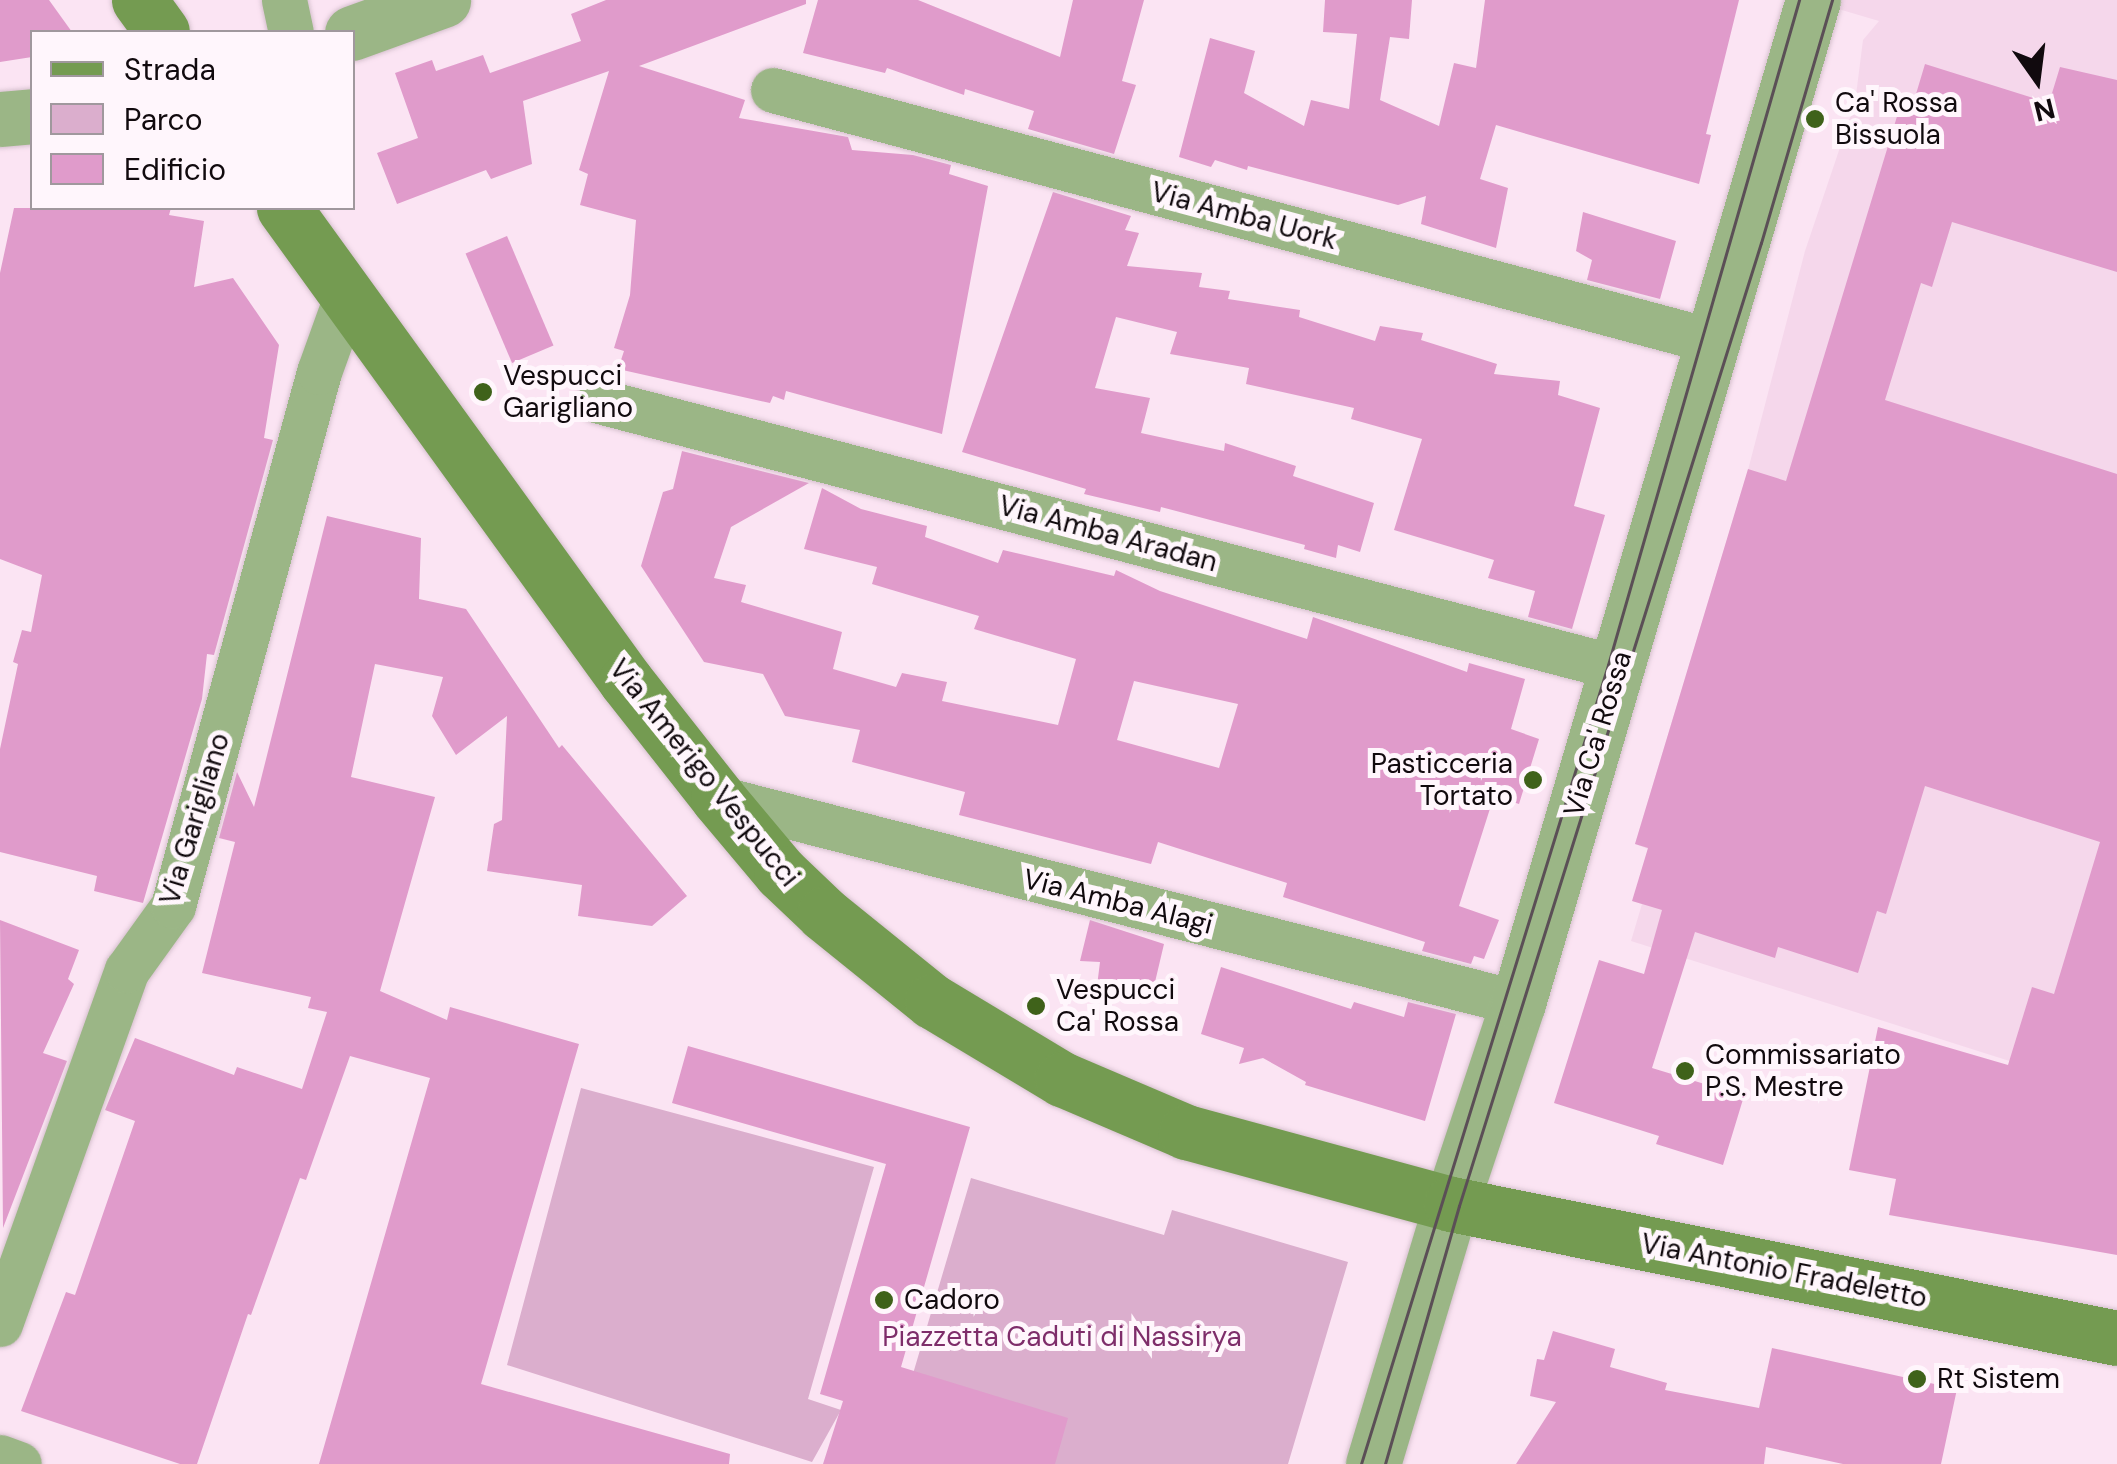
<!DOCTYPE html>
<style>
body{margin:0}
#map{position:relative;width:2117px;height:1464px;overflow:hidden;background:#fbe4f3;font-family:"DM Sans",sans-serif}
div>[style]{position:absolute}
.built>*{inset:0;background:#f5d7eb}
.green>*{inset:0;background:#dbaecd}
.building>*{inset:0;background:#e09bcb;transform-origin:0 0}
.roads{filter:drop-shadow(0 0 2px #d6c1ce) drop-shadow(0 0 2px #d6c1ce)}
.minor>*{height:45px;margin:-22.5px;padding:0 22.5px;transform-origin:22.5px;border-radius:22.5px;background:#9bb686}
.tertiary>*{height:55px;margin:-27.5px;padding:0 27.5px;transform-origin:27.5px;border-radius:27.5px;background:#9bb686}
.secondary>*{height:55px;margin:-27.5px;padding:0 27.5px;transform-origin:27.5px;border-radius:27.5px;background:#749b51}
.tram>*{height:2.5px;margin:-1.25px;padding:0 1.25px;transform-origin:1.25px;border-radius:1.25px;background:#5b4f56}
.dots>*{width:28px;height:28px;translate:-50% -50%;box-sizing:border-box;border:5px solid #fff6fc;border-radius:50%}
span{translate:-50% -50%;white-space:nowrap;text-align:center;line-height:1.15;-webkit-text-stroke:10px #fff6fc;paint-order:stroke}
.poi-label{font-size:28px;color:#110a0e}
.left{translate:0 -50%;text-align:left}
.right{translate:-100% -50%;text-align:right}
.street-label{font-size:28px;color:#110a0e}
.park-label{font-size:28px;color:#7e2d6a}
.legend{position:absolute;left:30px;top:30px;width:325px;height:180px;box-sizing:border-box;background:#fff6fc;border:2px solid #a0989d;margin:0;padding:12px 18px;list-style:none;font-size:30px;color:#110a0e}
.legend li{display:flex;align-items:center;gap:20px;height:50px}
.legend b{width:50px;border:2px solid #a0989d}
.north{position:absolute;left:1987px;top:30px;width:100px;height:100px;-webkit-text-stroke:8px #fff6fc;paint-order:stroke;rotate:166deg;font-size:28px;font-weight:700;line-height:40px;text-align:center;color:#110a0e}
.north::after{content:'';display:block;margin:auto;width:35px;height:45px;background:#110a0e;clip-path:polygon(50% 0,100% 100%,50% 72%,0 100%)}
</style>
<div id="map">
<div class="built">
<div style="clip-path:polygon(1808px 0,2117px 0,2117px 1095px,1631px 941px,1642px 904px,1633px 901px,1648px 849px,1635px 844px,1748px 470px,1805px 251px,1855px 103px,1863px 40px,1879px 21px)"></div>
</div>
<div class="green">
<div style="clip-path:polygon(581px 1088px,874px 1167px,808px 1399px,841px 1410px,812px 1462px,507px 1365px)"></div>
<div style="clip-path:polygon(971px 1178px,1164px 1235px,1172px 1210px,1348px 1262px,1288px 1464px,1044px 1464px,899px 1421px)"></div>
</div>
<div class="building">
<div style="clip-path:polygon(0 0,49px 0,72px 32px,32px 32px,32px 57px,0 62px)"></div>
<div style="clip-path:polygon(606px 0,806px 0,806px 4px,639px 66px,745px 100px,739px 118px,848px 137px,852px 150px,913px 155px,951px 165px,949px 174px,988px 186px,942px 434px,786px 391px,784px 400px,773px 396px,770px 403px,618px 369px,624px 351px,614px 348px,630px 295px,636px 220px,580px 205px,588px 174px,579px 170px,609px 71px,523px 101px,532px 164px,491px 179px,486px 170px,397px 204px,377px 153px,418px 138px,395px 73px,432px 60px,436px 71px,483px 55px,490px 73px,581px 41px,571px 14px)"></div>
<div style="clip-path:polygon(818px 0,918px 0,1060px 57px,1073px 0,1144px 0,1122px 81px,1136px 85px,1114px 154px,1028px 129px,1034px 111px,965px 89px,964px 95px,887px 68px,885px 73px,803px 53px)"></div>
<div style="clip-path:polygon(1325px 0,1412px 0,1409px 39px,1390px 37px,1380px 100px,1439px 126px,1454px 63px,1476px 68px,1485px 0,1739px 0,1706px 134px,1711px 135px,1699px 184px,1496px 125px,1480px 179px,1508px 188px,1496px 248px,1421px 224px,1426px 196px,1398px 205px,1248px 166px,1247px 170px,1215px 160px,1211px 167px,1179px 157px,1210px 38px,1255px 51px,1244px 93px,1304px 126px,1311px 100px,1349px 109px,1357px 34px,1323px 32px)"></div>
<div style="clip-path:polygon(1925px 64px,2049px 103px,2060px 67px,2117px 80px,2117px 272px,1952px 222px,1932px 287px,1921px 283px,1885px 400px,2117px 474px,2117px 1255px,1889px 1215px,1896px 1179px,1849px 1170px,1878px 1027px,2008px 1065px,2032px 987px,2054px 994px,2100px 842px,1925px 786px,1886px 914px,1877px 911px,1858px 973px,1778px 947px,1775px 958px,1695px 932px,1652px 1068px,1744px 1096px,1723px 1165px,1656px 1144px,1659px 1136px,1554px 1103px,1599px 960px,1644px 974px,1662px 910px,1632px 901px,1648px 848px,1635px 844px,1748px 469px,1786px 481px,1902px 100px,1913px 104px)"></div>
<div style="clip-path:polygon(1053px 192px,1131px 216px,1125px 230px,1139px 233px,1127px 266px,1202px 273px,1199px 287px,1230px 291px,1228px 299px,1300px 310px,1299px 317px,1375px 341px,1380px 326px,1423px 333px,1421px 340px,1497px 364px,1494px 374px,1560px 381px,1558px 395px,1600px 408px,1574px 506px,1605px 515px,1572px 629px,1528px 617px,1535px 591px,1488px 578px,1494px 560px,1394px 530px,1422px 439px,1351px 419px,1354px 408px,1246px 384px,1249px 368px,1170px 354px,1177px 332px,1116px 317px,1095px 388px,1150px 398px,1141px 433px,1224px 451px,1225px 443px,1296px 466px,1293px 476px,1374px 503px,1360px 552px,1338px 545px,1336px 558px,1304px 549px,1305px 545px,1161px 507px,1160px 512px,1084px 494px,1086px 489px,962px 452px)"></div>
<div style="clip-path:polygon(14px 208px,171px 208px,169px 215px,204px 221px,194px 287px,233px 278px,279px 345px,264px 438px,273px 440px,214px 655px,207px 654px,202px 699px,143px 903px,94px 891px,97px 876px,0 852px,0 749px,18px 664px,13px 662px,22px 630px,31px 632px,42px 575px,0 559px,0 273px)"></div>
<div style="clip-path:polygon(1583px 212px,1676px 241px,1660px 299px,1587px 280px,1592px 260px,1576px 251px)"></div>
<div style="left:507px;top:236px;width:119px;height:45px;rotate:67deg"></div>
<div style="clip-path:polygon(evenodd,682px 451px,809px 483px,731px 527px,714px 578px,746px 585px,741px 602px,842px 632px,833px 669px,896px 687px,902px 673px,947px 682px,942px 701px,1058px 725px,1076px 659px,974px 629px,979px 616px,872px 584px,877px 567px,804px 549px,822px 488px,861px 509px,927px 526px,925px 537px,998px 563px,1003px 550px,1114px 576px,1116px 570px,1160px 591px,1307px 639px,1313px 617px,1467px 672px,1469px 663px,1525px 679px,1511px 729px,1539px 739px,1519px 804px,1494px 796px,1459px 906px,1499px 920px,1484px 959px,1474px 956px,1471px 964px,1422px 951px,1425px 942px,1283px 897px,1287px 883px,1158px 842px,1151px 864px,959px 815px,965px 792px,852px 762px,860px 730px,785px 716px,763px 674px,704px 662px,641px 566px,663px 492px,673px 489px,682px 451px,1134px 681px,1238px 704px,1219px 768px,1117px 740px,1134px 681px)"></div>
<div style="clip-path:polygon(327px 516px,421px 538px,419px 599px,466px 609px,559px 748px,562px 745px,687px 896px,652px 926px,578px 916px,582px 885px,487px 871px,494px 824px,502px 820px,507px 716px,456px 755px,432px 716px,443px 677px,375px 664px,351px 777px,435px 797px,380px 991px,447px 1020px,450px 1007px,579px 1044px,481px 1384px,730px 1454px,729px 1464px,319px 1464px,430px 1078px,350px 1056px,306px 1180px,300px 1178px,251px 1315px,248px 1314px,197px 1464px,180px 1464px,21px 1411px,66px 1292px,75px 1295px,135px 1121px,105px 1110px,135px 1038px,234px 1075px,237px 1067px,302px 1089px,327px 1012px,308px 1008px,311px 997px,202px 973px,235px 842px,219px 838px,237px 772px,254px 807px)"></div>
<div style="clip-path:polygon(0 920px,79px 950px,68px 979px,74px 984px,43px 1053px,67px 1061px,3px 1228px)"></div>
<div style="clip-path:polygon(1090px 920px,1164px 944px,1151px 999px,1097px 986px,1100px 962px,1080px 961px)"></div>
<div style="clip-path:polygon(1221px 967px,1351px 1009px,1354px 1002px,1404px 1017px,1408px 1002px,1456px 1014px,1425px 1121px,1305px 1085px,1306px 1082px,1263px 1058px,1239px 1064px,1244px 1048px,1201px 1034px)"></div>
<div style="clip-path:polygon(688px 1046px,970px 1127px,901px 1367px,1068px 1418px,1055px 1464px,823px 1464px,843px 1401px,820px 1394px,886px 1164px,672px 1103px)"></div>
<div style="clip-path:polygon(1553px 1331px,1615px 1349px,1610px 1367px,1667px 1383px,1665px 1390px,1759px 1408px,1772px 1348px,1957px 1389px,1941px 1464px,1843px 1464px,1766px 1447px,1764px 1464px,1516px 1464px,1556px 1402px,1530px 1396px,1537px 1359px,1544px 1360px)"></div>
</div>
<div class="roads">
<div class="minor">
<div style="left:284px;top:0;width:33px;rotate:78deg"></div>
<div style="left:773px;top:90px;width:976px;rotate:14.96deg"></div>
<div style="left:599px;top:401px;width:1053px;rotate:14.68deg"></div>
<div style="left:718px;top:798px;width:826px;rotate:14.37deg"></div>
<div style="left:0;top:1324px;width:376px;rotate:-70.3deg"></div>
<div style="left:127px;top:970px;width:79px;rotate:-54.3deg"></div>
<div style="left:173px;top:906px;width:554px;rotate:-74.71deg"></div>
<div style="left:319px;top:372px;width:80px;rotate:-70.2deg"></div>
<div style="left:0;top:1457px;width:20px;rotate:20deg"></div>
</div>
<div class="tertiary">
<div style="left:352px;top:33px;width:97px;rotate:-19.9deg"></div>
<div style="left:0;top:119px;width:32px;rotate:-5deg"></div>
<div style="left:1373px;top:1464px;width:271px;rotate:-73.3deg"></div>
<div style="left:1451px;top:1204px;width:212px;rotate:-71.6deg"></div>
<div style="left:1518px;top:1003px;width:1045px;rotate:-73.61deg"></div>
</div>
<div class="secondary">
<div style="left:139px;top:0;width:39px;rotate:54deg"></div>
<div style="left:284px;top:208px;width:584px;rotate:54.13deg"></div>
<div style="left:626px;top:681px;width:149px;rotate:51.8deg"></div>
<div style="left:718px;top:798px;width:98px;rotate:50deg"></div>
<div style="left:781px;top:873px;width:59px;rotate:43.6deg"></div>
<div style="left:824px;top:914px;width:139px;rotate:38.9deg"></div>
<div style="left:932px;top:1001px;width:152px;rotate:31deg"></div>
<div style="left:1062px;top:1079px;width:135px;rotate:23.1deg"></div>
<div style="left:1186px;top:1132px;width:275px;rotate:15.2deg"></div>
<div style="left:1451px;top:1204px;width:679px;rotate:11.38deg"></div>
</div>
</div>
<div class="tram">
<div style="left:1361px;top:1464px;width:836px;rotate:-72.82deg"></div>
<div style="left:1608px;top:665px;width:692px;rotate:-73.97deg"></div>
<div style="left:1385px;top:1464px;width:268px;rotate:-74deg"></div>
<div style="left:1459px;top:1206px;width:1009px;rotate:-72.59deg"></div>
<div style="left:1761px;top:243px;width:253px;rotate:-73.7deg"></div>
</div>
<div class="dots">
<div style="left:1815px;top:119px;background:#3f621a"></div>
<div style="left:483px;top:392px;background:#3f621a"></div>
<div style="left:1533px;top:780px;background:#3f621a"></div>
<div style="left:1036px;top:1006px;background:#3f621a"></div>
<div style="left:1685px;top:1071px;background:#3f621a"></div>
<div style="left:884px;top:1300px;background:#3f621a"></div>
<div style="left:1917px;top:1379px;background:#3f621a"></div>
</div>
<div class="poi-label">
<span class="left" style="left:1835px;top:119px">Ca' Rossa<br>Bissuola</span>
<span class="left" style="left:503px;top:392px">Vespucci<br>Garigliano</span>
<span class="right" style="left:1513px;top:780px">Pasticceria<br>Tortato</span>
<span class="left" style="left:1056px;top:1006px">Vespucci<br>Ca' Rossa</span>
<span class="left" style="left:1705px;top:1071px">Commissariato<br>P.S. Mestre</span>
<span class="left" style="left:904px;top:1300px">Cadoro</span>
<span class="left" style="left:1937px;top:1379px">Rt Sistem</span>
</div>
<div class="street-label">
<span style="left:1244px;top:216px;rotate:15deg">Via Amba Uork</span>
<span style="left:1108px;top:534px;rotate:15deg">Via Amba Aradan</span>
<span style="left:1598px;top:734px;rotate:-73deg">Via Ca' Rossa</span>
<span style="left:704px;top:773px;rotate:51deg">Via Amerigo Vespucci</span>
<span style="left:195px;top:819px;rotate:-73deg">Via Garigliano</span>
<span style="left:1118px;top:902px;rotate:14deg">Via Amba Alagi</span>
<span style="left:1784px;top:1271px;rotate:11deg">Via Antonio Fradeletto</span>
</div>
<div class="park-label">
<span style="left:1062px;top:1337px">Piazzetta Caduti di Nassirya</span>
</div>
<ul class="legend">
<li><b style="height:12px;background:#749b51"></b>Strada</li>
<li><b style="height:28px;background:#dbaecd"></b>Parco</li>
<li><b style="height:28px;background:#e09bcb"></b>Edificio</li>
</ul>
<div class="north">N</div>
</div>
